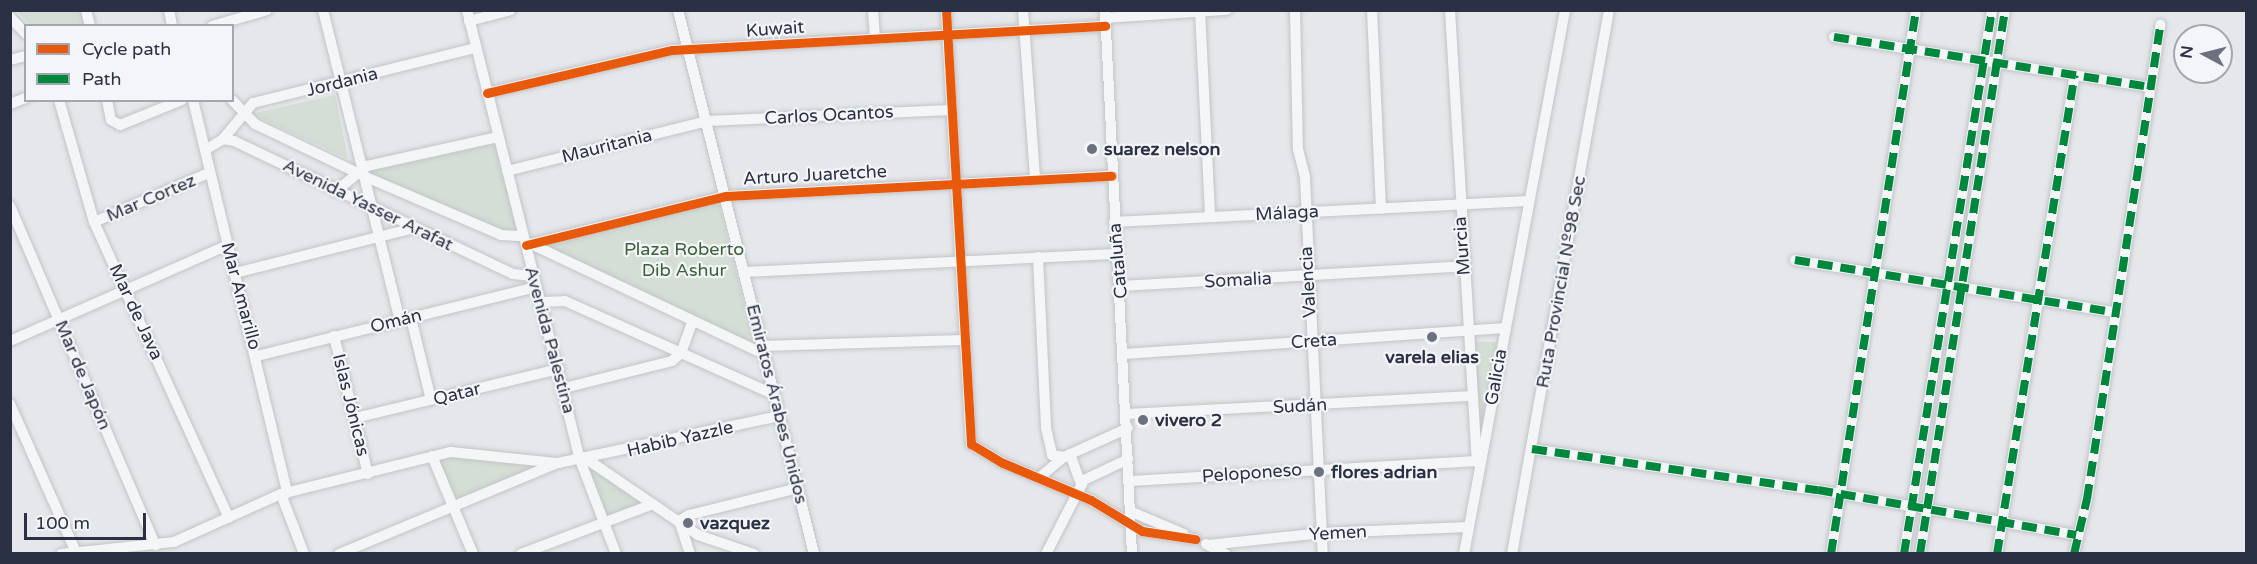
<!DOCTYPE html>
<meta charset="utf-8">
<style>
body{margin:0}
#map{position:relative;width:2257px;height:564px;overflow:hidden;background:#e5e7ea;font-family:"Varela Round",sans-serif}
div>[style]{position:absolute}
.green>*{inset:0;background:#d4ded5}
.roads{filter:drop-shadow(0 0 2px #c2c4c8) drop-shadow(0 0 2px #c2c4c8)}
.minor>*{height:10px;margin:-5px;padding:0 5px;transform-origin:5px;border-radius:5px;background:#f4f5f7}
.quiet>*{height:8px;margin-top:-4px;transform-origin:0;background:repeating-linear-gradient(90deg,#00873e 0 15px,transparent 0 23px)}
.cycleway>*{height:9px;margin:-4.5px;padding:0 4.5px;transform-origin:4.5px;border-radius:4.5px;background:#e8590c}
.dots>*{width:16px;height:16px;translate:-50% -50%;box-sizing:border-box;border:3px solid #f3f5f9;border-radius:50%}
span{translate:-50% -50%;white-space:nowrap;text-align:center;line-height:1.15;-webkit-text-stroke:4.5px #f3f5f9;paint-order:stroke}
.street-label{font-size:18px;color:#2a3145}
.poi-label{font-size:18px;color:#2a3145;font-weight:700}
.left{translate:0 -50%;text-align:left}
.park-label{font-size:18px;color:#3a6236}
.frame{position:absolute;inset:0;border:12px solid #2a3145;pointer-events:none}
.legend{position:absolute;left:24px;top:24px;width:210px;height:78px;box-sizing:border-box;background:#f3f5f9;border:2px solid #a3a7b1;margin:0;padding:8px 10px;list-style:none;font-size:18px;color:#2a3145}
.legend li{display:flex;align-items:center;gap:12px;height:30px}
.legend b{width:30px;border:2px solid #a3a7b1}
.north{position:absolute;left:2173px;top:24px;width:60px;height:60px;box-sizing:border-box;background:#f3f5f9;border:2px solid #a3a7b1;border-radius:50%;rotate:277deg;font-size:16px;font-weight:700;line-height:24px;text-align:center;color:#2a3145}
.north::after{content:'';display:block;margin:auto;width:21px;height:27px;background:#6b717f;clip-path:polygon(50% 0,100% 100%,50% 72%,0 100%)}
.scale{position:absolute;left:24px;top:513px;width:122px;height:27px;box-sizing:border-box;border:3px solid #2a3145;border-top:0;padding-left:8px;font-size:18px;line-height:21px;white-space:nowrap;color:#2a3145;-webkit-text-stroke:4px #f3f5f9;paint-order:stroke}
</style>
<div id="map">
<div class="green">
<div style="clip-path:polygon(17px 11px,80px 11px,84px 25px,30px 25px)"></div>
<div style="clip-path:polygon(335px 95px,348px 159px,251px 114px)"></div>
<div style="clip-path:polygon(495px 142px,522px 235px,513px 236px,368px 175px,365px 169px)"></div>
<div style="clip-path:polygon(719px 202px,754px 344px,544px 246px)"></div>
<div style="clip-path:polygon(1473px 342px,1497px 342px,1482px 426px,1478px 427px)"></div>
<div style="clip-path:polygon(460px 452px,556px 464px,455px 506px,433px 456px)"></div>
<div style="clip-path:polygon(581px 460px,651px 503px,603px 519px)"></div>
</div>
<div class="roads">
<div class="minor">
<div style="left:86px;top:10px;width:16px;rotate:76deg"></div>
<div style="left:169px;top:10px;width:16px;rotate:79deg"></div>
<div style="left:323px;top:10px;width:319px;rotate:76.1deg"></div>
<div style="left:467px;top:10px;width:464px;rotate:75.9deg"></div>
<div style="left:580px;top:460px;width:101px;rotate:69deg"></div>
<div style="left:678px;top:10px;width:561px;rotate:75.96deg"></div>
<div style="left:873px;top:10px;width:29px;rotate:86deg"></div>
<div style="left:946px;top:10px;width:435px;rotate:86.7deg"></div>
<div style="left:971px;top:444px;width:37px;rotate:31deg"></div>
<div style="left:1003px;top:463px;width:95px;rotate:22.8deg"></div>
<div style="left:1091px;top:500px;width:60px;rotate:31.3deg"></div>
<div style="left:1142px;top:531px;width:54px;rotate:8.6deg"></div>
<div style="left:1023px;top:10px;width:169px;rotate:85.9deg"></div>
<div style="left:1105px;top:10px;width:545px;rotate:87.16deg"></div>
<div style="left:1200px;top:10px;width:207px;rotate:87.2deg"></div>
<div style="left:1295px;top:10px;width:139px;rotate:88.8deg"></div>
<div style="left:1298px;top:149px;width:29px;rotate:76deg"></div>
<div style="left:1305px;top:177px;width:377px;rotate:87.3deg"></div>
<div style="left:1372px;top:10px;width:199px;rotate:87.4deg"></div>
<div style="left:1450px;top:10px;width:453px;rotate:86.6deg"></div>
<div style="left:10px;top:17px;width:23px;rotate:47deg"></div>
<div style="left:1105px;top:18px;width:122px;rotate:-3.8deg"></div>
<div style="left:469px;top:21px;width:43px;rotate:-14.7deg"></div>
<div style="left:212px;top:26px;width:57px;rotate:-16.2deg"></div>
<div style="left:1834px;top:37px;width:320px;rotate:9deg"></div>
<div style="left:10px;top:60px;width:16px;rotate:-14deg"></div>
<div style="left:487px;top:93px;width:190px;rotate:-13.1deg"></div>
<div style="left:672px;top:50px;width:434px;rotate:-3.2deg"></div>
<div style="left:59px;top:100px;width:127px;rotate:74deg"></div>
<div style="left:94px;top:222px;width:325px;rotate:65.5deg"></div>
<div style="left:107px;top:100px;width:20px;rotate:79deg"></div>
<div style="left:111px;top:120px;width:10px;rotate:29deg"></div>
<div style="left:120px;top:125px;width:67px;rotate:-22deg"></div>
<div style="left:193px;top:100px;width:404px;rotate:76.5deg"></div>
<div style="left:232px;top:100px;width:33px;rotate:46deg"></div>
<div style="left:255px;top:124px;width:123px;rotate:25.5deg"></div>
<div style="left:366px;top:177px;width:147px;rotate:23.2deg"></div>
<div style="left:501px;top:235px;width:22px;rotate:3deg"></div>
<div style="left:10px;top:104px;width:17px;rotate:-21deg"></div>
<div style="left:223px;top:139px;width:47px;rotate:-50.2deg"></div>
<div style="left:253px;top:103px;width:230px;rotate:-13.9deg"></div>
<div style="left:205px;top:150px;width:21px;rotate:-31deg"></div>
<div style="left:223px;top:139px;width:11px;rotate:10deg"></div>
<div style="left:234px;top:141px;width:309px;rotate:25.5deg"></div>
<div style="left:513px;top:274px;width:20px;rotate:6deg"></div>
<div style="left:507px;top:171px;width:206px;rotate:-14deg"></div>
<div style="left:707px;top:121px;width:244px;rotate:-2.6deg"></div>
<div style="left:336px;top:191px;width:40px;rotate:-39deg"></div>
<div style="left:367px;top:166px;width:134px;rotate:-12.5deg"></div>
<div style="left:10px;top:206px;width:369px;rotate:66.8deg"></div>
<div style="left:94px;top:222px;width:125px;rotate:-23.1deg"></div>
<div style="left:1114px;top:222px;width:415px;rotate:-2.9deg"></div>
<div style="left:531px;top:244px;width:258px;rotate:25.3deg"></div>
<div style="left:526px;top:245px;width:206px;rotate:-13.8deg"></div>
<div style="left:726px;top:196px;width:386px;rotate:-3deg"></div>
<div style="left:1038px;top:257px;width:171px;rotate:87.3deg"></div>
<div style="left:1046px;top:428px;width:28px;rotate:77deg"></div>
<div style="left:1052px;top:455px;width:12px;rotate:9deg"></div>
<div style="left:1064px;top:457px;width:70px;rotate:-24.4deg"></div>
<div style="left:1795px;top:260px;width:326px;rotate:9.3deg"></div>
<div style="left:745px;top:272px;width:371px;rotate:-2.8deg"></div>
<div style="left:235px;top:273px;width:185px;rotate:-14.1deg"></div>
<div style="left:1121px;top:286px;width:344px;rotate:-3.3deg"></div>
<div style="left:540px;top:302px;width:25px;rotate:-2deg"></div>
<div style="left:565px;top:301px;width:228px;rotate:24.1deg"></div>
<div style="left:411px;top:318px;width:84px;rotate:76.3deg"></div>
<div style="left:334px;top:336px;width:142px;rotate:76.2deg"></div>
<div style="left:10px;top:341px;width:238px;rotate:-23.8deg"></div>
<div style="left:762px;top:346px;width:201px;rotate:-1.7deg"></div>
<div style="left:1124px;top:354px;width:382px;rotate:-3.9deg"></div>
<div style="left:257px;top:356px;width:286px;rotate:-13.9deg"></div>
<div style="left:564px;top:388px;width:111px;rotate:-14deg"></div>
<div style="left:672px;top:361px;width:12px;rotate:-42deg"></div>
<div style="left:681px;top:353px;width:33px;rotate:-70deg"></div>
<div style="left:10px;top:404px;width:160px;rotate:66deg"></div>
<div style="left:1127px;top:414px;width:346px;rotate:-3deg"></div>
<div style="left:355px;top:418px;width:210px;rotate:-13.5deg"></div>
<div style="left:1532px;top:449px;width:289px;rotate:8.2deg"></div>
<div style="left:1818px;top:490px;width:262px;rotate:9.9deg"></div>
<div style="left:1070px;top:454px;width:32px;rotate:70deg"></div>
<div style="left:432px;top:456px;width:106px;rotate:67.3deg"></div>
<div style="left:588px;top:460px;width:133px;rotate:34.3deg"></div>
<div style="left:698px;top:535px;width:59px;rotate:18.7deg"></div>
<div style="left:1040px;top:477px;width:31px;rotate:-40deg"></div>
<div style="left:1130px;top:481px;width:352px;rotate:-3.3deg"></div>
<div style="left:281px;top:494px;width:64px;rotate:69deg"></div>
<div style="left:1132px;top:512px;width:56px;rotate:22.9deg"></div>
<div style="left:1206px;top:544px;width:22px;rotate:27deg"></div>
<div style="left:1208px;top:545px;width:115px;rotate:-6deg"></div>
<div style="left:1322px;top:533px;width:147px;rotate:-2.3deg"></div>
<div style="left:61px;top:554px;width:114px;rotate:-6.1deg"></div>
<div style="left:174px;top:542px;width:117px;rotate:-24.2deg"></div>
<div style="left:281px;top:494px;width:175px;rotate:-13.9deg"></div>
<div style="left:451px;top:452px;width:108px;rotate:5.9deg"></div>
<div style="left:339px;top:554px;width:237px;rotate:-22.6deg"></div>
<div style="left:558px;top:463px;width:226px;rotate:-12deg"></div>
<div style="left:521px;top:554px;width:141px;rotate:-20.7deg"></div>
<div style="left:690px;top:554px;width:35px;rotate:-108deg"></div>
<div style="left:679px;top:521px;width:12px;rotate:-31deg"></div>
<div style="left:689px;top:515px;width:112px;rotate:-13.9deg"></div>
<div style="left:1046px;top:554px;width:83px;rotate:-62.8deg"></div>
<div style="left:1084px;top:480px;width:49px;rotate:-25.5deg"></div>
<div style="left:1464px;top:554px;width:553px;rotate:-79.48deg"></div>
<div style="left:1512px;top:554px;width:553px;rotate:-79.89deg"></div>
<div style="left:1831px;top:554px;width:551px;rotate:-81.12deg"></div>
<div style="left:1904px;top:554px;width:551px;rotate:-80.81deg"></div>
<div style="left:1920px;top:554px;width:551px;rotate:-81.12deg"></div>
<div style="left:1997px;top:554px;width:485px;rotate:-80.8deg"></div>
<div style="left:2074px;top:554px;width:57px;rotate:-76.7deg"></div>
<div style="left:2087px;top:499px;width:480px;rotate:-81.2deg"></div>
</div>
</div>
<div class="quiet">
<div style="left:1834px;top:37px;width:320px;rotate:9deg"></div>
<div style="left:1795px;top:260px;width:326px;rotate:9.3deg"></div>
<div style="left:1532px;top:449px;width:289px;rotate:8.2deg"></div>
<div style="left:1818px;top:490px;width:262px;rotate:9.9deg"></div>
<div style="left:1831px;top:554px;width:551px;rotate:-81.12deg"></div>
<div style="left:1904px;top:554px;width:551px;rotate:-80.81deg"></div>
<div style="left:1920px;top:554px;width:551px;rotate:-81.12deg"></div>
<div style="left:1997px;top:554px;width:485px;rotate:-80.8deg"></div>
<div style="left:2074px;top:554px;width:57px;rotate:-76.7deg"></div>
<div style="left:2087px;top:499px;width:480px;rotate:-81.2deg"></div>
</div>
<div class="cycleway">
<div style="left:946px;top:10px;width:435px;rotate:86.7deg"></div>
<div style="left:971px;top:444px;width:37px;rotate:31deg"></div>
<div style="left:1003px;top:463px;width:95px;rotate:22.8deg"></div>
<div style="left:1091px;top:500px;width:60px;rotate:31.3deg"></div>
<div style="left:1142px;top:531px;width:54px;rotate:8.6deg"></div>
<div style="left:487px;top:93px;width:190px;rotate:-13.1deg"></div>
<div style="left:672px;top:50px;width:434px;rotate:-3.2deg"></div>
<div style="left:526px;top:245px;width:206px;rotate:-13.8deg"></div>
<div style="left:726px;top:196px;width:386px;rotate:-3deg"></div>
</div>
<div class="dots">
<div style="left:1092px;top:149px;background:#6b717f"></div>
<div style="left:1432px;top:337px;background:#6b717f"></div>
<div style="left:1143px;top:420px;background:#6b717f"></div>
<div style="left:1319px;top:472px;background:#6b717f"></div>
<div style="left:688px;top:523px;background:#6b717f"></div>
</div>
<div class="street-label">
<span style="left:775px;top:29px;rotate:-4deg">Kuwait</span>
<span style="left:342px;top:82px;rotate:-14deg">Jordania</span>
<span style="left:829px;top:115px;rotate:-3deg">Carlos Ocantos</span>
<span style="left:607px;top:146px;rotate:-14deg">Mauritania</span>
<span style="left:815px;top:175px;rotate:-3deg">Arturo Juaretche</span>
<span style="left:151px;top:198px;rotate:-23deg">Mar Cortez</span>
<span style="left:368px;top:205px;rotate:26deg">Avenida Yasser Arafat</span>
<span style="left:1287px;top:213px;rotate:-3deg">Málaga</span>
<span style="left:1462px;top:246px;rotate:-94deg">Murcia</span>
<span style="left:1118px;top:261px;rotate:-95deg">Cataluña</span>
<span style="left:1238px;top:280px;rotate:-3deg">Somalia</span>
<span style="left:1308px;top:282px;rotate:-93deg">Valencia</span>
<span style="left:1561px;top:282px;rotate:-80deg">Ruta Provincial Nº98 Sec</span>
<span style="left:241px;top:296px;rotate:75deg">Mar Amarillo</span>
<span style="left:136px;top:312px;rotate:65deg">Mar de Java</span>
<span style="left:396px;top:321px;rotate:-14deg">Omán</span>
<span style="left:550px;top:340px;rotate:75deg">Avenida Palestina</span>
<span style="left:1314px;top:341px;rotate:-4deg">Creta</span>
<span style="left:83px;top:375px;rotate:67deg">Mar de Japón</span>
<span style="left:1496px;top:377px;rotate:-80deg">Galicia</span>
<span style="left:457px;top:394px;rotate:-14deg">Qatar</span>
<span style="left:777px;top:404px;rotate:76deg">Emiratos Árabes Unidos</span>
<span style="left:351px;top:405px;rotate:76deg">Islas Jónicas</span>
<span style="left:1300px;top:406px;rotate:-3deg">Sudán</span>
<span style="left:680px;top:439px;rotate:-13deg">Habib Yazzle</span>
<span style="left:1252px;top:473px;rotate:-4deg">Peloponeso</span>
<span style="left:1338px;top:533px;rotate:-3deg">Yemen</span>
</div>
<div class="poi-label">
<span class="left" style="left:1104px;top:149px">suarez nelson</span>
<span style="left:1432px;top:357px">varela elias</span>
<span class="left" style="left:1155px;top:420px">vivero 2</span>
<span class="left" style="left:1331px;top:472px">flores adrian</span>
<span class="left" style="left:700px;top:523px">vazquez</span>
</div>
<div class="park-label">
<span style="left:684px;top:260px">Plaza Roberto<br>Dib Ashur</span>
</div>
<div class="frame"></div>
<ul class="legend">
<li><b style="height:8px;background:#e8590c"></b>Cycle path</li>
<li><b style="height:8px;background:#00873e"></b>Path</li>
</ul>
<div class="north">N</div>
<div class="scale">100 m</div>
</div>
